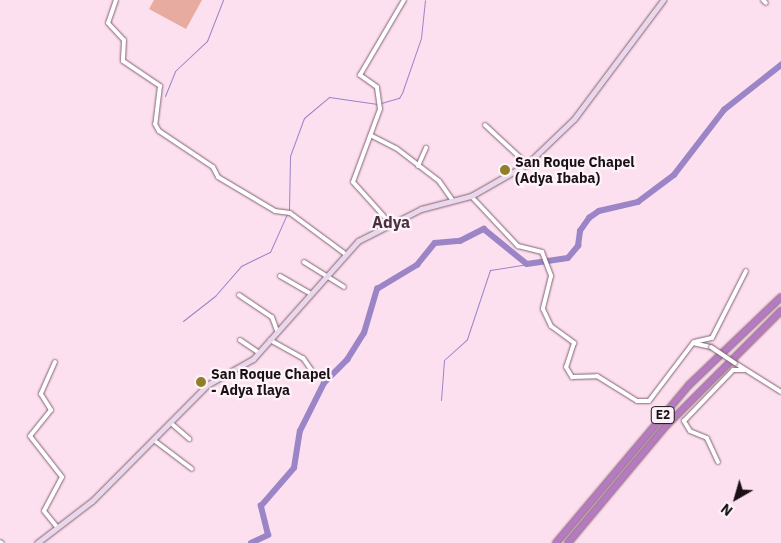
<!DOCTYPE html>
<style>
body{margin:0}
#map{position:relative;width:781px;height:543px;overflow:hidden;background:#fde0ef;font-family:"IBM Plex Sans",sans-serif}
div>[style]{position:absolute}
.green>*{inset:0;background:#e7aba0}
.stream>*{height:1px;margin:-0.5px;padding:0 0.5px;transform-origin:0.5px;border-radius:0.5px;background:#9b85c7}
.river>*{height:5.5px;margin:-2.75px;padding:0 2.75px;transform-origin:2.75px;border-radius:2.75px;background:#9b85c7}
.roads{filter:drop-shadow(0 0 1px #816273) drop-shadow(0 0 1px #816273)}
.street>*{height:4px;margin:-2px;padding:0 2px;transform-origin:2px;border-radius:2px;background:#fff}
.secondary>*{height:5px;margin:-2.5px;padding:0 2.5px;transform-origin:2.5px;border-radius:2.5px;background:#e9d7ec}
.highway>*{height:6px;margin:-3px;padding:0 3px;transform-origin:3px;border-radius:3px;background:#b67ac0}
.bridges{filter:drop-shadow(0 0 1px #816273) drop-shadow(0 0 1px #816273)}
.street-bridge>*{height:4px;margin:-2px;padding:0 2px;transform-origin:2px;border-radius:2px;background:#fff}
.dots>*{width:14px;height:14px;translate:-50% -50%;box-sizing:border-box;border:2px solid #fcf4f8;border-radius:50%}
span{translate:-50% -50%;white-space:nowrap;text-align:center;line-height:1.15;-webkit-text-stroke:4.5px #fcf4f8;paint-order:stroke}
.shield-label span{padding:1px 4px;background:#fcf4f8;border:1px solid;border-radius:4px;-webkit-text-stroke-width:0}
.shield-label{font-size:12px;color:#1b1016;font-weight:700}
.poi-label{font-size:14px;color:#1b1016;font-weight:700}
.left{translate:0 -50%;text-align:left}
.quarter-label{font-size:16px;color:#4b2f3f;font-weight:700}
.north{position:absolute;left:711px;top:473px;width:50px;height:50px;-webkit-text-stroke:4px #fcf4f8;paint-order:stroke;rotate:218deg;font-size:14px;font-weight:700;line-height:20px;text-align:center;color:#1b1016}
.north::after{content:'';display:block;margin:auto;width:18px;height:22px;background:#1b1016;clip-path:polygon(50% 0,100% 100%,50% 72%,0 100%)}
</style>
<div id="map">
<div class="green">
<div style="clip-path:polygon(154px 0,202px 0,186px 29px,149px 9px)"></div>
</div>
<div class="stream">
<div style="left:165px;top:96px;width:27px;rotate:-68deg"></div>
<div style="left:175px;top:71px;width:44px;rotate:-43.2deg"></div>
<div style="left:207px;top:41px;width:44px;rotate:-68.7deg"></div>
<div style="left:381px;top:103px;width:19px;rotate:-16deg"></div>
<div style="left:399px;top:98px;width:6px;rotate:-59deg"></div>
<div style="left:402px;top:93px;width:58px;rotate:-70.9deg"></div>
<div style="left:421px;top:38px;width:38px;rotate:-84deg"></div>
<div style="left:289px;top:210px;width:54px;rotate:-88.9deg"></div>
<div style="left:290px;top:156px;width:40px;rotate:-69.8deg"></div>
<div style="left:304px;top:118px;width:33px;rotate:-40deg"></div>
<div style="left:329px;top:97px;width:49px;rotate:8.3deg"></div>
<div style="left:183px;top:321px;width:41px;rotate:-38deg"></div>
<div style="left:215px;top:296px;width:40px;rotate:-49deg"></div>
<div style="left:241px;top:266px;width:32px;rotate:-26deg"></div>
<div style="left:270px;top:252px;width:42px;rotate:-65.9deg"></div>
<div style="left:441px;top:400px;width:40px;rotate:-85.7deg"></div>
<div style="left:444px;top:360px;width:31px;rotate:-42deg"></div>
<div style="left:467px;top:339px;width:73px;rotate:-71.6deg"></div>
<div style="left:490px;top:270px;width:37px;rotate:-9deg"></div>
</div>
<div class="river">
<div style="left:251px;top:543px;width:19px;rotate:-25deg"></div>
<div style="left:268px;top:535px;width:30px;rotate:-104deg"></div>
<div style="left:261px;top:506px;width:50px;rotate:-49deg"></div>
<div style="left:294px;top:468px;width:37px;rotate:-81deg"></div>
<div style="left:300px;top:431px;width:54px;rotate:-63.4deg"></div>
<div style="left:324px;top:383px;width:33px;rotate:-45deg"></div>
<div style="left:347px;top:360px;width:32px;rotate:-58deg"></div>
<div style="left:364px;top:333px;width:46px;rotate:-73.5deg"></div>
<div style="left:377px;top:289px;width:47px;rotate:-31deg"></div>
<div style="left:417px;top:265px;width:28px;rotate:-51deg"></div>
<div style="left:435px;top:243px;width:25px;rotate:-5deg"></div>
<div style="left:460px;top:241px;width:27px;rotate:-27deg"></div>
<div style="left:484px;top:229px;width:55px;rotate:39.1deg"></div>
<div style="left:527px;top:264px;width:41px;rotate:-8.3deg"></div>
<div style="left:568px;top:258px;width:16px;rotate:-50deg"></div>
<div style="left:578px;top:246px;width:15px;rotate:-82deg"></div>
<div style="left:580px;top:231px;width:16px;rotate:-55deg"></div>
<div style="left:589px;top:218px;width:12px;rotate:-35deg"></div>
<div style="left:599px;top:211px;width:40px;rotate:-13deg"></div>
<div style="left:638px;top:202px;width:45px;rotate:-36.9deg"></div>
<div style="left:674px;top:175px;width:82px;rotate:-52.4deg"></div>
<div style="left:724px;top:110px;width:73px;rotate:-38.3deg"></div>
</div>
<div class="roads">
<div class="street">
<div style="left:116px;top:0;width:24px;rotate:109deg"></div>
<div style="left:108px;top:23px;width:23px;rotate:47deg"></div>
<div style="left:124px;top:40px;width:21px;rotate:93deg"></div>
<div style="left:123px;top:61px;width:45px;rotate:34deg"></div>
<div style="left:160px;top:86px;width:38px;rotate:97deg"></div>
<div style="left:155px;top:124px;width:8px;rotate:60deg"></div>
<div style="left:159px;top:131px;width:65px;rotate:33.7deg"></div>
<div style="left:213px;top:167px;width:11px;rotate:63deg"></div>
<div style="left:218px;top:177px;width:66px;rotate:30.8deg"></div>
<div style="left:275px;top:211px;width:15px;rotate:8deg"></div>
<div style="left:290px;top:213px;width:67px;rotate:36.5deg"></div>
<div style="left:763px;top:0;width:4px;rotate:45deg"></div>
<div style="left:485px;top:125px;width:57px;rotate:42.9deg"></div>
<div style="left:372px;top:136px;width:27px;rotate:27deg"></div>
<div style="left:396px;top:148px;width:54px;rotate:37.5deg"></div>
<div style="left:439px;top:181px;width:24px;rotate:55deg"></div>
<div style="left:418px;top:166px;width:20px;rotate:-66deg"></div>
<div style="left:471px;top:196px;width:69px;rotate:46.8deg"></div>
<div style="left:518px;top:246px;width:25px;rotate:14deg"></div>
<div style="left:542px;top:252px;width:26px;rotate:69deg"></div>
<div style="left:551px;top:276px;width:34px;rotate:104deg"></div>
<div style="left:543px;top:309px;width:19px;rotate:65deg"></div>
<div style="left:551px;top:326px;width:29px;rotate:36deg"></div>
<div style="left:574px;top:343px;width:25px;rotate:108deg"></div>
<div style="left:566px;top:367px;width:12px;rotate:59deg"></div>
<div style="left:572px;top:377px;width:25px;rotate:-2deg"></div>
<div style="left:597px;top:376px;width:47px;rotate:32deg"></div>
<div style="left:637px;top:401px;width:12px"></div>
<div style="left:649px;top:401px;width:73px;rotate:-52.8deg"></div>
<div style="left:693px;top:343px;width:18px;rotate:13deg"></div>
<div style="left:390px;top:223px;width:55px;rotate:-132.1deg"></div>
<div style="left:353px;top:182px;width:78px;rotate:-69.7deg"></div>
<div style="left:380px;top:109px;width:22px;rotate:-98deg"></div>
<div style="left:377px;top:87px;width:21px;rotate:-145deg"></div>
<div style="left:360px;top:75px;width:87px;rotate:-59.6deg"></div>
<div style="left:304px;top:262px;width:47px;rotate:32deg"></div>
<div style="left:280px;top:276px;width:34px;rotate:30deg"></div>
<div style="left:239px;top:295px;width:40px;rotate:34deg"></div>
<div style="left:272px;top:317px;width:15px;rotate:70deg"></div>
<div style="left:240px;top:340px;width:23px;rotate:34deg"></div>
<div style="left:270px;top:340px;width:38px;rotate:29deg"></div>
<div style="left:303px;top:358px;width:16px;rotate:55deg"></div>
<div style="left:694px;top:342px;width:18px;rotate:-13deg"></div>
<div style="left:712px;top:338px;width:75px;rotate:-63.1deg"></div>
<div style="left:55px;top:362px;width:35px;rotate:114deg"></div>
<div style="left:41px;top:394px;width:19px;rotate:58deg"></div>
<div style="left:51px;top:410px;width:33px;rotate:129deg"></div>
<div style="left:30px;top:436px;width:52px;rotate:52deg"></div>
<div style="left:62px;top:477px;width:38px;rotate:118deg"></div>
<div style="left:44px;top:511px;width:21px;rotate:51deg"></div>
<div style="left:735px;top:363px;width:54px;rotate:32.2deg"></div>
<div style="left:172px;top:424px;width:23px;rotate:41deg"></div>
<div style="left:155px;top:441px;width:46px;rotate:37.1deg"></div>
<div style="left:718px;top:462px;width:26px;rotate:-115deg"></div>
<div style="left:707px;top:438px;width:18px;rotate:-158deg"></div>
<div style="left:690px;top:431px;width:12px;rotate:-121deg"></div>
<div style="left:684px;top:421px;width:71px;rotate:-46.1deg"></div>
<div style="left:733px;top:370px;width:12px"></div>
<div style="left:0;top:542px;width:2px;rotate:27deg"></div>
</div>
<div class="secondary">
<div style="left:37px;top:543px;width:69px;rotate:-37.4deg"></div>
<div style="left:92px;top:501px;width:163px;rotate:-45.2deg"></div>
<div style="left:207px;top:385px;width:53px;rotate:-29.5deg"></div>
<div style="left:253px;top:359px;width:158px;rotate:-48.3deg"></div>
<div style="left:358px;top:241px;width:71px;rotate:-26.9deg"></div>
<div style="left:421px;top:209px;width:52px;rotate:-14.6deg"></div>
<div style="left:471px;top:196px;width:64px;rotate:-29.7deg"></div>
<div style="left:527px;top:164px;width:65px;rotate:-43.8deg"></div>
<div style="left:574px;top:119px;width:149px;rotate:-53.2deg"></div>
</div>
<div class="highway">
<div style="left:556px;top:543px;width:207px;rotate:-49.9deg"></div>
<div style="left:689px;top:385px;width:127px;rotate:-43.7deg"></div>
<div style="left:568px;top:543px;width:153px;rotate:-50.1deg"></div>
<div style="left:666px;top:426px;width:163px;rotate:-45deg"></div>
</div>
</div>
<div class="bridges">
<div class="street-bridge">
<div style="left:711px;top:347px;width:29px;rotate:34deg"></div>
</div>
</div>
<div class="dots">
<div style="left:505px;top:170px;background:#907f26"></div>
<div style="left:201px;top:382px;background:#907f26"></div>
</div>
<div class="shield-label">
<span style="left:663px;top:415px">E2</span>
</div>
<div class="poi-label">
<span class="left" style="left:515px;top:170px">San Roque Chapel<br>(Adya Ibaba)</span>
<span class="left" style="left:211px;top:382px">San Roque Chapel<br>- Adya Ilaya</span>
</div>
<div class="quarter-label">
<span style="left:391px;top:222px">Adya</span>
</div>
<div class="north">N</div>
</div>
